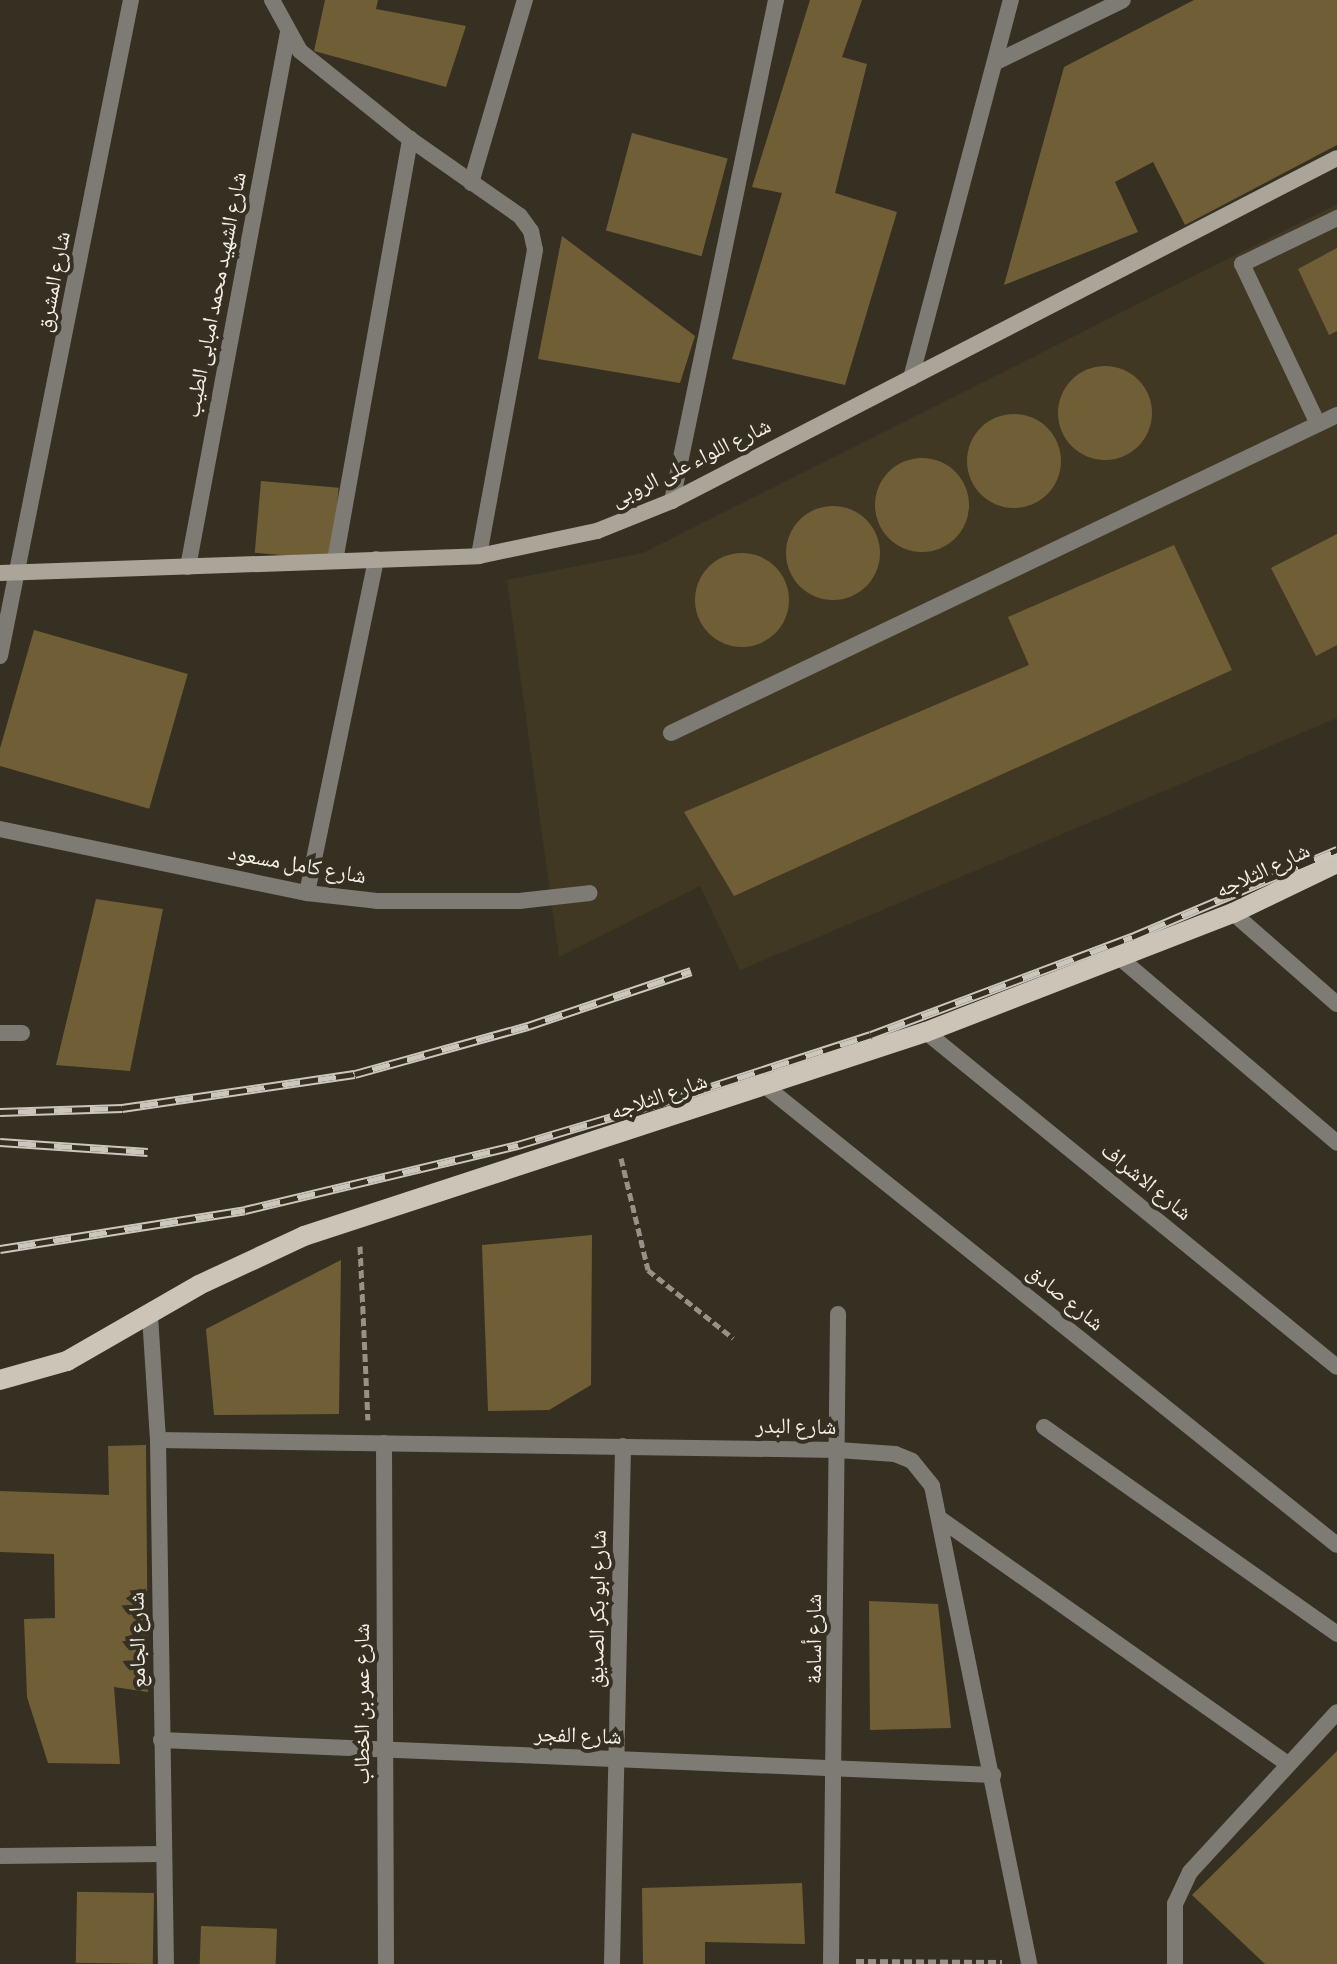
<!DOCTYPE html>
<meta charset="utf-8">
<style>
body{margin:0}
#map{position:relative;width:1337px;height:1964px;overflow:hidden;background:#363022;font-family:"Alegreya Sans","Noto Naskh Arabic",sans-serif}
div>[style]{position:absolute}
.built>*{inset:0;background:#413823}
.building>*{inset:0;background:#705f36;transform-origin:0 0}
.round{border-radius:50%}
.path>*{height:5px;margin-top:-2.5px;transform-origin:0;background:repeating-linear-gradient(90deg,#979287 0 8px,transparent 0 12px)}
.lane>*{height:16px;margin:-8px;padding:0 8px;transform-origin:8px;border-radius:8px;background:#7e7b74}
.street>*{height:16px;margin:-8px;padding:0 8px;transform-origin:8px;border-radius:8px;background:#7e7b74}
.secondary>*{height:16px;margin:-8px;padding:0 8px;transform-origin:8px;border-radius:8px;background:#aaa499}
.primary>*{height:20px;margin:-10px;padding:0 10px;transform-origin:10px;border-radius:10px;background:#ccc4b6}
.rail>*{height:9px;margin-top:-4.5px;transform-origin:0;background:repeating-linear-gradient(90deg,#363022 0 18px,#ccc7bd 0 36px);box-sizing:border-box;border-block:2px solid #ccc7bd}
span{translate:-50% -50%;white-space:nowrap;text-align:center;line-height:1.15;-webkit-text-stroke:8px #363022;paint-order:stroke}
.street-label{font-size:22px;color:#f4f0e7}
</style>
<div id="map">
<div class="built">
<div style="clip-path:polygon(1337px 204px,1337px 718px,740px 970px,700px 886px,559px 957px,507px 580px,643px 553px)"></div>
</div>
<div class="building">
<div style="clip-path:polygon(325px 0,378px 0,376px 9px,466px 26px,446px 87px,314px 51px)"></div>
<div style="clip-path:polygon(810px 0,862px 0,842px 57px,867px 64px,835px 193px,897px 212px,845px 385px,732px 359px,782px 193px,752px 187px)"></div>
<div style="clip-path:polygon(1194px 0,1337px 0,1337px 145px,1185px 225px,1153px 162px,1115px 182px,1138px 232px,1004px 285px,1064px 67px)"></div>
<div style="left:632px;top:133px;width:99px;height:101px;rotate:15deg"></div>
<div style="clip-path:polygon(562px 236px,695px 336px,680px 383px,538px 359px)"></div>
<div style="clip-path:polygon(1337px 248px,1337px 331px,1329px 335px,1298px 269px)"></div>
<div class="round" style="left:1058px;top:366px;width:94px;height:94px"></div>
<div class="round" style="left:967px;top:414px;width:94px;height:94px"></div>
<div class="round" style="left:875px;top:458px;width:94px;height:94px"></div>
<div style="left:261px;top:481px;width:78px;height:72px;rotate:5deg"></div>
<div class="round" style="left:786px;top:506px;width:94px;height:94px"></div>
<div style="clip-path:polygon(1337px 534px,1337px 645px,1316px 656px,1271px 568px)"></div>
<div style="clip-path:polygon(1174px 545px,1232px 670px,734px 896px,684px 812px,1029px 665px,1008px 617px)"></div>
<div class="round" style="left:695px;top:553px;width:94px;height:94px"></div>
<div style="left:34px;top:630px;width:160px;height:140px;rotate:16deg"></div>
<div style="clip-path:polygon(96px 899px,163px 909px,130px 1071px,56px 1065px)"></div>
<div style="clip-path:polygon(592px 1235px,591px 1385px,549px 1410px,488px 1411px,482px 1245px)"></div>
<div style="clip-path:polygon(341px 1260px,339px 1414px,214px 1415px,206px 1329px)"></div>
<div style="clip-path:polygon(146px 1445px,148px 1692px,114px 1687px,120px 1764px,48px 1763px,27px 1697px,24px 1619px,55px 1618px,54px 1554px,0 1552px,0 1491px,109px 1495px,108px 1446px)"></div>
<div style="clip-path:polygon(869px 1601px,938px 1604px,951px 1728px,870px 1730px)"></div>
<div style="clip-path:polygon(1337px 1751px,1337px 1964px,1265px 1964px,1192px 1895px)"></div>
<div style="clip-path:polygon(802px 1883px,805px 1944px,705px 1942px,705px 1964px,643px 1964px,642px 1888px)"></div>
<div style="left:154px;top:1893px;width:71px;height:77px;rotate:91deg"></div>
<div style="left:201px;top:1926px;width:76px;height:38px;rotate:2deg"></div>
</div>
<div class="path">
<div style="left:621px;top:1158px;width:115px;rotate:76.4deg"></div>
<div style="left:648px;top:1270px;width:109px;rotate:38.7deg"></div>
<div style="left:360px;top:1246px;width:174px;rotate:87.4deg"></div>
<div style="left:856px;top:1961px;width:146px;rotate:0.4deg"></div>
</div>
<div class="lane">
<div style="left:1318px;top:424px;width:177px;rotate:-115.4deg"></div>
<div style="left:1242px;top:264px;width:106px;rotate:-25.8deg"></div>
<div style="left:671px;top:733px;width:738px;rotate:-25.52deg"></div>
</div>
<div class="street">
<div style="left:272px;top:0;width:58px;rotate:61.2deg"></div>
<div style="left:300px;top:51px;width:141px;rotate:38.7deg"></div>
<div style="left:410px;top:139px;width:134px;rotate:35deg"></div>
<div style="left:520px;top:216px;width:19px;rotate:54deg"></div>
<div style="left:531px;top:231px;width:19px;rotate:78deg"></div>
<div style="left:535px;top:250px;width:311px;rotate:100.4deg"></div>
<div style="left:996px;top:62px;width:141px;rotate:-26deg"></div>
<div style="left:471px;top:183px;width:191px;rotate:-73.6deg"></div>
<div style="left:911px;top:378px;width:391px;rotate:-75.2deg"></div>
<div style="left:672px;top:501px;width:512px;rotate:-78.27deg"></div>
<div style="left:335px;top:561px;width:429px;rotate:-79.9deg"></div>
<div style="left:188px;top:567px;width:544px;rotate:-79.41deg"></div>
<div style="left:0;top:656px;width:669px;rotate:-78.71deg"></div>
<div style="left:0;top:829px;width:314px;rotate:11.8deg"></div>
<div style="left:307px;top:893px;width:70px;rotate:6.5deg"></div>
<div style="left:377px;top:901px;width:142px"></div>
<div style="left:519px;top:901px;width:71px;rotate:-6.4deg"></div>
<div style="left:307px;top:893px;width:341px;rotate:-78.3deg"></div>
<div style="left:1233px;top:913px;width:138px;rotate:41.2deg"></div>
<div style="left:1120px;top:958px;width:285px;rotate:40.4deg"></div>
<div style="left:926px;top:1032px;width:530px;rotate:39.18deg"></div>
<div style="left:0;top:1033px;width:22px"></div>
<div style="left:765px;top:1086px;width:733px;rotate:38.75deg"></div>
<div style="left:150px;top:1316px;width:124px;rotate:86.3deg"></div>
<div style="left:158px;top:1440px;width:524px;rotate:89.13deg"></div>
<div style="left:1044px;top:1427px;width:359px;rotate:35.2deg"></div>
<div style="left:158px;top:1440px;width:680px;rotate:0.84deg"></div>
<div style="left:838px;top:1450px;width:57px;rotate:4deg"></div>
<div style="left:895px;top:1454px;width:18px;rotate:22deg"></div>
<div style="left:912px;top:1461px;width:32px;rotate:51deg"></div>
<div style="left:932px;top:1486px;width:488px;rotate:78.5deg"></div>
<div style="left:384px;top:1443px;width:521px;rotate:89.78deg"></div>
<div style="left:939px;top:1518px;width:427px;rotate:35.2deg"></div>
<div style="left:161px;top:1740px;width:833px;rotate:2.41deg"></div>
<div style="left:0;top:1856px;width:163px;rotate:-0.7deg"></div>
<div style="left:612px;top:1964px;width:518px;rotate:-88.78deg"></div>
<div style="left:831px;top:1964px;width:650px;rotate:-89.38deg"></div>
<div style="left:1175px;top:1964px;width:60px;rotate:-90deg"></div>
<div style="left:1175px;top:1904px;width:35px;rotate:-65deg"></div>
<div style="left:1190px;top:1872px;width:217px;rotate:-47.4deg"></div>
</div>
<div class="secondary">
<div style="left:0;top:573px;width:479px;rotate:-2deg"></div>
<div style="left:479px;top:556px;width:121px;rotate:-12deg"></div>
<div style="left:597px;top:531px;width:81px;rotate:-21.8deg"></div>
<div style="left:672px;top:501px;width:748px;rotate:-27.28deg"></div>
</div>
<div class="primary">
<div style="left:0;top:1380px;width:70px;rotate:-15.8deg"></div>
<div style="left:67px;top:1361px;width:152px;rotate:-29.9deg"></div>
<div style="left:199px;top:1285px;width:116px;rotate:-25deg"></div>
<div style="left:304px;top:1236px;width:655px;rotate:-18.16deg"></div>
<div style="left:926px;top:1032px;width:329px;rotate:-21.2deg"></div>
<div style="left:1233px;top:913px;width:115px;rotate:-25.7deg"></div>
</div>
<div class="rail">
<div style="left:0;top:1112px;width:122px;rotate:-1.9deg"></div>
<div style="left:122px;top:1108px;width:235px;rotate:-8.3deg"></div>
<div style="left:355px;top:1074px;width:180px;rotate:-15.5deg"></div>
<div style="left:528px;top:1026px;width:172px;rotate:-18.6deg"></div>
<div style="left:0;top:1142px;width:148px;rotate:3.9deg"></div>
<div style="left:0;top:1249px;width:248px;rotate:-9deg"></div>
<div style="left:245px;top:1210px;width:281px;rotate:-13.4deg"></div>
<div style="left:518px;top:1145px;width:175px;rotate:-16.6deg"></div>
<div style="left:686px;top:1095px;width:194px;rotate:-18deg"></div>
<div style="left:871px;top:1035px;width:279px;rotate:-20.6deg"></div>
<div style="left:1132px;top:937px;width:223px;rotate:-23deg"></div>
</div>
<div class="street-label">
<span style="left:54px;top:282px;rotate:-79deg">شارع المشرق</span>
<span style="left:216px;top:295px;rotate:-79deg">شارع الشهيد محمد امبابى الطيب</span>
<span style="left:691px;top:463px;rotate:-26deg">شارع اللواء على الروبى</span>
<span style="left:297px;top:865px;rotate:10deg">شارع كامل مسعود</span>
<span style="left:1263px;top:871px;rotate:-25deg">شارع الثلاجه</span>
<span style="left:659px;top:1097px;rotate:-19deg">شارع الثلاجه</span>
<span style="left:1146px;top:1182px;rotate:39deg">شارع الاشراف</span>
<span style="left:1065px;top:1298px;rotate:39deg">شارع صادق</span>
<span style="left:796px;top:1427px;rotate:1deg">شارع البدر</span>
<span style="left:598px;top:1609px;rotate:-89deg">شارع ابو بكر الصديق</span>
<span style="left:815px;top:1639px;rotate:-90deg">شارع أسامة</span>
<span style="left:138px;top:1640px;rotate:-91deg">شارع الجامع</span>
<span style="left:363px;top:1704px;rotate:-90deg">شارع عمر بن الخطاب</span>
<span style="left:578px;top:1736px;rotate:2deg">شارع الفجر</span>
</div>
</div>
